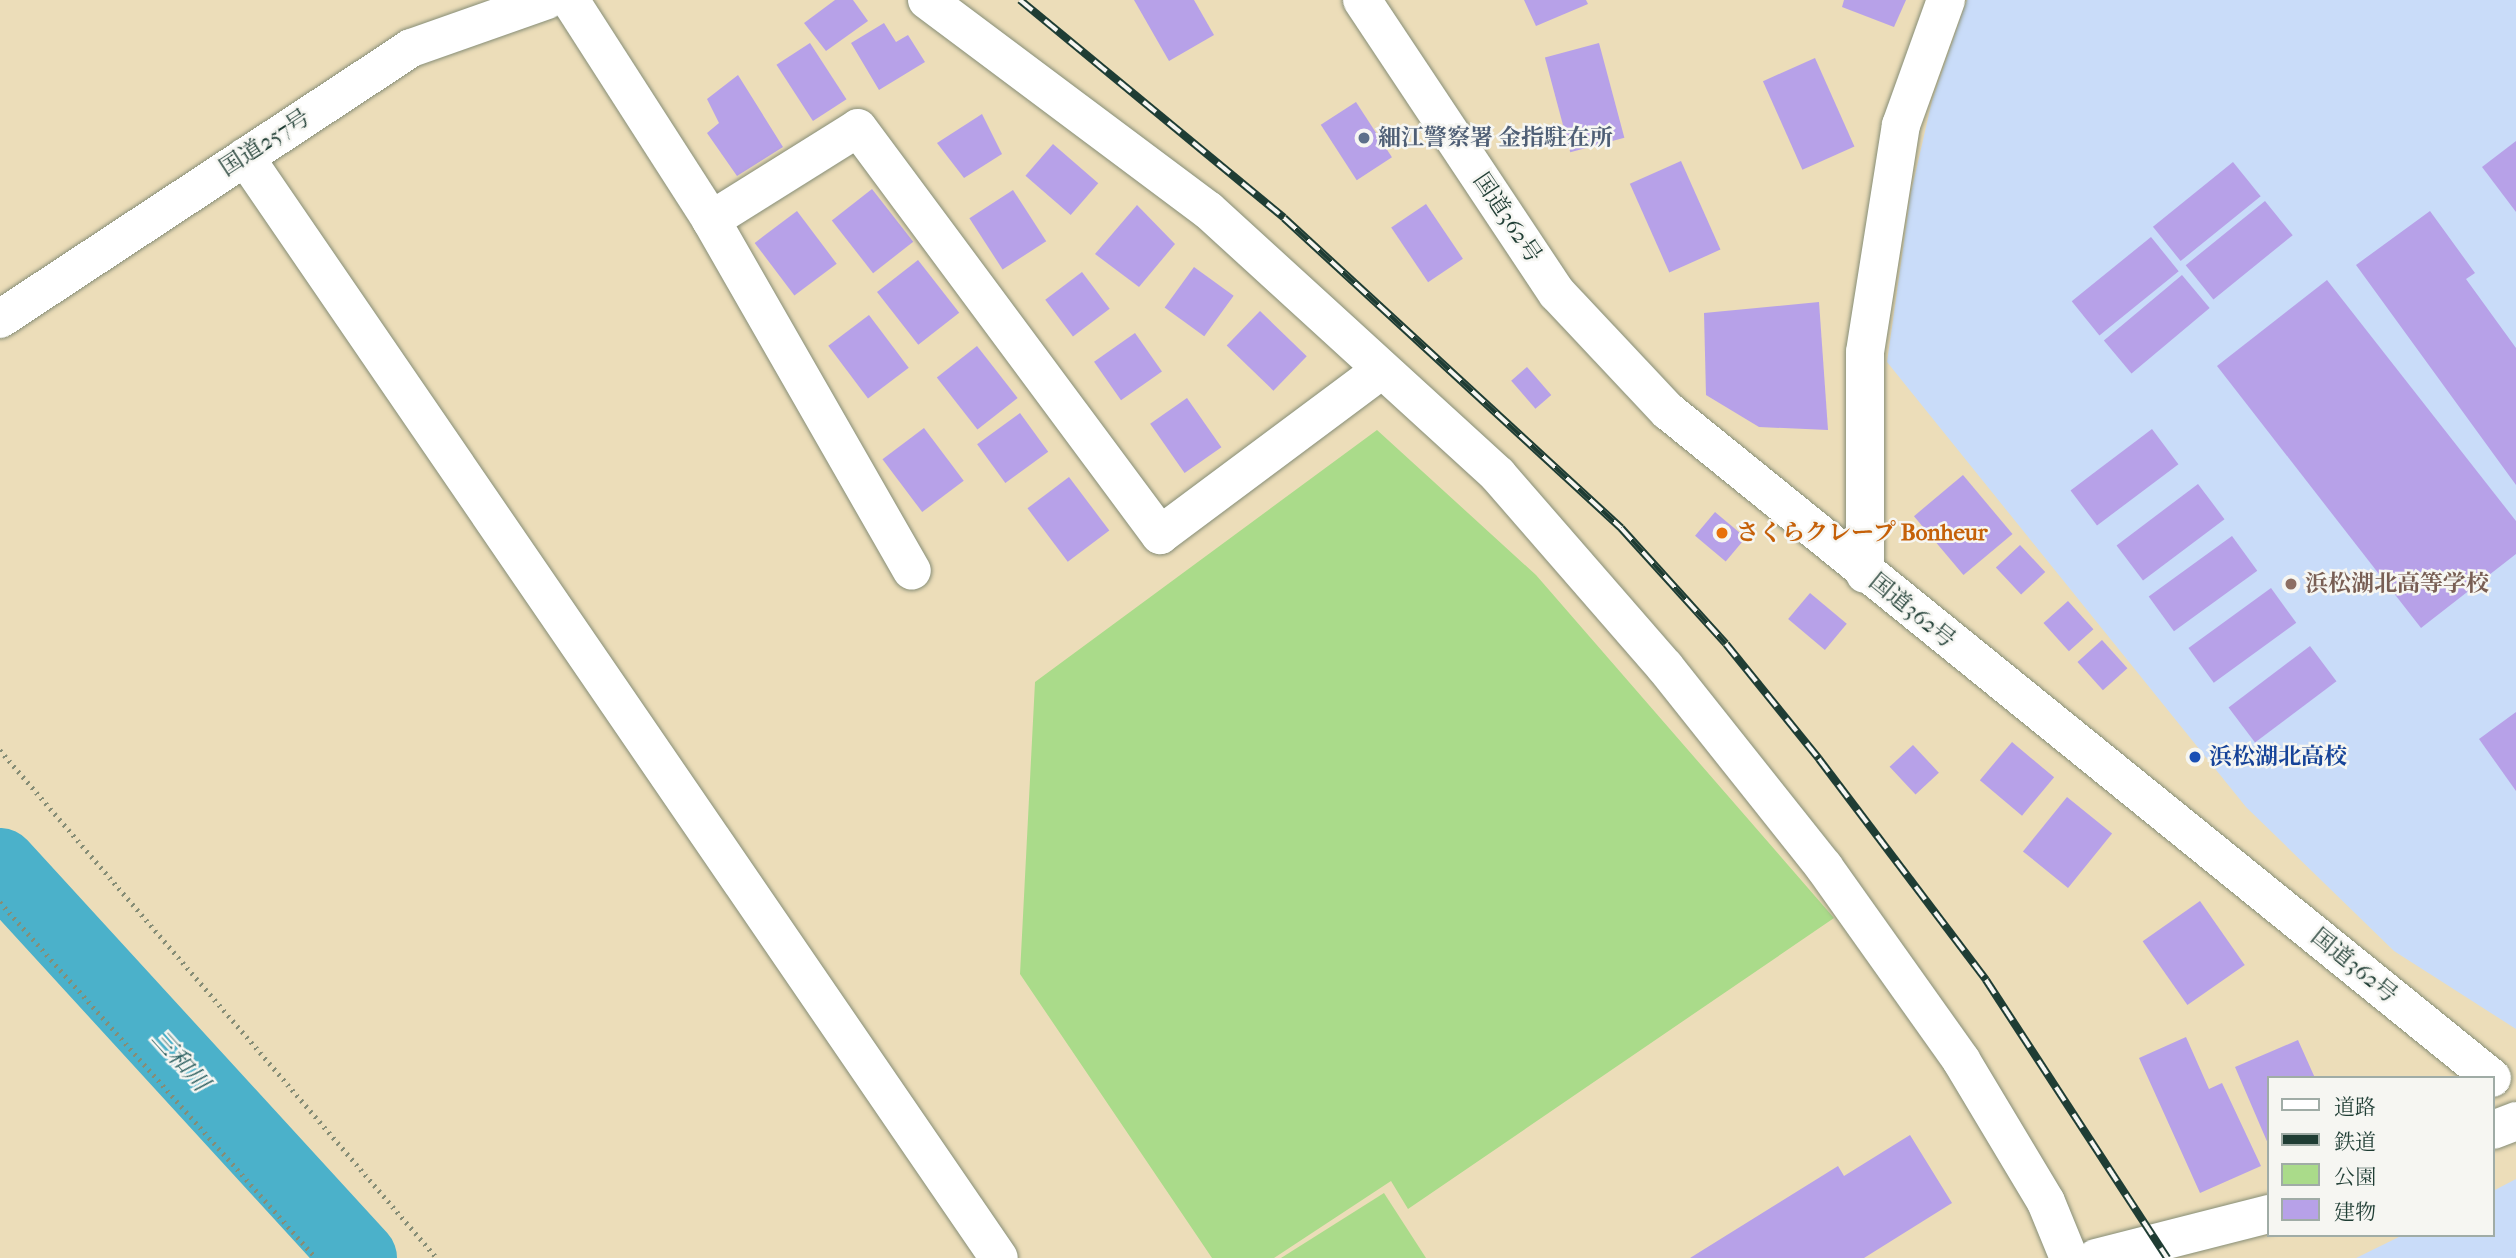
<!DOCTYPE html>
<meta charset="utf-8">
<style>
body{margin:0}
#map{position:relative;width:2516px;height:1258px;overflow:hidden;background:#ecddb9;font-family:"IM FELL French Canon","Noto Serif JP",serif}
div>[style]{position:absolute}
.built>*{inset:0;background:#c9dcf9}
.green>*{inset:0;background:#aadb8a}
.river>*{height:74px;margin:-37px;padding:0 37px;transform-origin:37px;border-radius:37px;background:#4bb1ca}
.building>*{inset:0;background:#b7a1e8;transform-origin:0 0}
.path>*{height:4.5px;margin-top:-2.25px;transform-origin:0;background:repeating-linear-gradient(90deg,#868d76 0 2px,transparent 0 7px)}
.roads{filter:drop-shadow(0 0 2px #868d76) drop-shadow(0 0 2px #868d76)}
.street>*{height:38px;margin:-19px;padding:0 19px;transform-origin:19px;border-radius:19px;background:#fff}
.secondary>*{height:38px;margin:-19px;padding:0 19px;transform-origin:19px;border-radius:19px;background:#fff}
.highway>*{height:38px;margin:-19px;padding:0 19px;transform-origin:19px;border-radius:19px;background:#fff}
.rail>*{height:8px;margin-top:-4px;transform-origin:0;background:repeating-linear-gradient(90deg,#f6f6f2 0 16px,#1f3d34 0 32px);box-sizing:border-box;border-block:2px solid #1f3d34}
.dots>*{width:19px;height:19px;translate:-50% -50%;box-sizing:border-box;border:4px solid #f6f6f2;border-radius:50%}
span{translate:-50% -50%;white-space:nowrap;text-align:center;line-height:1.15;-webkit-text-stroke:5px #f6f6f2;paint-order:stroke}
.service-label{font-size:23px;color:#4e5e75;font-weight:700}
.left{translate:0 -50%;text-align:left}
.street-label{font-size:23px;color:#1f3d34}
.food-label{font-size:23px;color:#c56008;font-weight:700}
.education-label{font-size:23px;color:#785e54;font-weight:700}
.transit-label{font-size:23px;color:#164399;font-weight:700}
.water-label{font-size:24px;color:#2c6061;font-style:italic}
.legend{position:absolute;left:2267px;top:1076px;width:228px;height:161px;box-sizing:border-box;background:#f6f6f2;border:2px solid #a0aca6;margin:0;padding:9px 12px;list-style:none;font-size:21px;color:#1f3d34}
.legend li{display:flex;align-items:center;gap:14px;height:35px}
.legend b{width:35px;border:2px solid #a0aca6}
</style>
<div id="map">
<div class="built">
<div style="clip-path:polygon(1967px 0,2516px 0,2516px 1029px,2394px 951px,2246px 807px,1887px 362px,1911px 192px,1932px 101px)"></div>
<div style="clip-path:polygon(2516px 1179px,2516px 1258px,2356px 1258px,2403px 1235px,2493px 1235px,2493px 1191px)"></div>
</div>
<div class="green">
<div style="clip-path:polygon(1377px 430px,1536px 575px,1834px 918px,1408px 1209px,1391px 1181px,1274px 1258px,1212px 1258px,1020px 974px,1035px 682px)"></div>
<div style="clip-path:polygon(1384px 1193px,1426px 1258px,1281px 1258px)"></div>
</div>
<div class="river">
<div style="left:0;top:865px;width:533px;rotate:47.51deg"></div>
</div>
<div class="building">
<div style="clip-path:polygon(835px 0,853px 0,868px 21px,826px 51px,804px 23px)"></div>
<div style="clip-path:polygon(1134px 0,1194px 0,1214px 35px,1169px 61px)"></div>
<div style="clip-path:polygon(1524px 0,1586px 0,1588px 4px,1536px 26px)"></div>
<div style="clip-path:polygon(1844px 0,1906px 0,1894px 27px,1842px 7px)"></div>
<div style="clip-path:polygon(884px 23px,896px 42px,908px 35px,925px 62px,879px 90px,851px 43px)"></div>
<div style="left:810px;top:43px;width:67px;height:40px;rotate:57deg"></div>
<div style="left:1599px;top:43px;width:98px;height:56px;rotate:75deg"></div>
<div style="left:1815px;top:58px;width:97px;height:57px;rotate:66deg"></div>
<div style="clip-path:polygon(738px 75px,783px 147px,737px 176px,707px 133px,719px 123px,707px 99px)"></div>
<div style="left:1356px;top:102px;width:66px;height:42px;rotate:57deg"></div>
<div style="clip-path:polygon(982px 114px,1002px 154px,964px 178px,937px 143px)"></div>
<div style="clip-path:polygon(2516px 141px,2516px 212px,2482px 167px)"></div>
<div style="left:1053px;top:144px;width:60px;height:42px;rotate:41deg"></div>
<div style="left:1681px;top:161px;width:97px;height:56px;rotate:66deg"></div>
<div style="left:2233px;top:162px;width:44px;height:103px;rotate:51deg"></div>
<div style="left:872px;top:189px;width:67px;height:51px;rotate:52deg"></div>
<div style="left:1013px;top:190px;width:61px;height:52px;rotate:57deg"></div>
<div style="left:2265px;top:201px;width:44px;height:102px;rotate:51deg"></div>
<div style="left:1426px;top:204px;width:66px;height:42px;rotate:56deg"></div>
<div style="clip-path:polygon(1137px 205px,1175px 244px,1139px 287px,1095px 254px)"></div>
<div style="left:797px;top:211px;width:66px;height:53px;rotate:53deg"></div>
<div style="clip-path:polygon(2430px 211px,2475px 273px,2466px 279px,2516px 348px,2516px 485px,2356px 265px)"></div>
<div style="left:2151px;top:237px;width:44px;height:102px;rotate:51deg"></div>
<div style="left:918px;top:260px;width:67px;height:52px;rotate:52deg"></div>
<div style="left:1194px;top:267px;width:49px;height:50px;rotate:36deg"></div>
<div style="left:1082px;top:272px;width:46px;height:46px;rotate:53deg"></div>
<div style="left:2182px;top:275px;width:43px;height:102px;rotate:50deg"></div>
<div style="clip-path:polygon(2327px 280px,2516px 521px,2516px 554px,2421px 628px,2217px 366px)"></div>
<div style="clip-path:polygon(1819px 302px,1828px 430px,1759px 427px,1706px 395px,1704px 313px)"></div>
<div style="left:1260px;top:311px;width:65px;height:48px;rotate:44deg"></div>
<div style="left:869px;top:315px;width:66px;height:51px;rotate:53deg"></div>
<div style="left:1135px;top:333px;width:47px;height:50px;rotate:55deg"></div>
<div style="left:977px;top:346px;width:66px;height:51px;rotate:52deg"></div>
<div style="left:1527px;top:367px;width:37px;height:21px;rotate:49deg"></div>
<div style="left:1187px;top:398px;width:60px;height:45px;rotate:55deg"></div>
<div style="left:1020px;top:413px;width:48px;height:53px;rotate:54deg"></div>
<div style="left:924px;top:428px;width:66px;height:52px;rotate:53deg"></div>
<div style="left:2152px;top:429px;width:44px;height:102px;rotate:53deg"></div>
<div style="left:1963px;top:475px;width:77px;height:64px;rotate:50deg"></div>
<div style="left:1069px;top:477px;width:67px;height:52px;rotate:53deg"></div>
<div style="left:2198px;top:484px;width:44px;height:102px;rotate:53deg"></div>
<div style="left:1715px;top:512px;width:40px;height:31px;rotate:40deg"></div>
<div style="left:2232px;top:536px;width:43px;height:103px;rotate:54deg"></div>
<div style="left:2020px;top:545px;width:37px;height:33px;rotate:47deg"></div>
<div style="left:2271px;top:588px;width:43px;height:102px;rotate:54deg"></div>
<div style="left:1810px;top:593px;width:48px;height:34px;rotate:40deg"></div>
<div style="left:2068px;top:601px;width:38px;height:33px;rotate:48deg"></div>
<div style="left:2102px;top:640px;width:38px;height:33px;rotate:48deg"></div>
<div style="left:2310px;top:646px;width:44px;height:102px;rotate:53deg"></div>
<div style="clip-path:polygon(2516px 712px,2516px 791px,2479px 739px)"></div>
<div style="left:2012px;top:742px;width:55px;height:50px;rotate:40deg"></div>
<div style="left:1913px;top:745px;width:38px;height:32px;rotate:47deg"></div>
<div style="left:2067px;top:797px;width:58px;height:70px;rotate:39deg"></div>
<div style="left:2200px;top:901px;width:78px;height:70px;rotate:55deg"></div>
<div style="clip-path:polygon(2186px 1037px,2209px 1089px,2222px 1083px,2261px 1166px,2200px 1193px,2139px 1058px)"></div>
<div style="clip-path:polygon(2298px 1040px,2315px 1078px,2269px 1078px,2269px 1146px,2235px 1067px)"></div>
<div style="clip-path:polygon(1910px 1135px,1952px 1203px,1864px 1258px,1690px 1258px,1838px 1166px,1844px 1176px)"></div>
</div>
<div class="path">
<div style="left:0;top:750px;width:670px;rotate:49.3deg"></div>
<div style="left:0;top:902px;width:476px;rotate:48.4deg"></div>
</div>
<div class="roads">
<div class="street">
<div style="left:570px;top:0;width:261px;rotate:57.3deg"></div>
<div style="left:711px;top:220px;width:173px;rotate:-32deg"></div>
<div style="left:858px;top:128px;width:507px;rotate:53.42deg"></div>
<div style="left:1160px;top:535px;width:274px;rotate:-36.7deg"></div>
<div style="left:927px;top:0;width:351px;rotate:36.8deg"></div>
<div style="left:1208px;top:210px;width:393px;rotate:42.4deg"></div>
<div style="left:1498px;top:475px;width:254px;rotate:49deg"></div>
<div style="left:1665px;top:667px;width:256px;rotate:51.5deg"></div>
<div style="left:1824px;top:867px;width:237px;rotate:54.6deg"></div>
<div style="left:1961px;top:1060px;width:165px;rotate:59.1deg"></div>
<div style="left:2046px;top:1202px;width:61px;rotate:67.7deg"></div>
<div style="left:245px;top:157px;width:1334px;rotate:55.6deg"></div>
<div style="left:711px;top:220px;width:404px;rotate:60.2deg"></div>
<div style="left:1865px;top:574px;width:222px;rotate:-90deg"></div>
<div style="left:1865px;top:352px;width:230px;rotate:-81deg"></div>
<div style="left:1901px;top:125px;width:133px;rotate:-70.2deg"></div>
</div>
<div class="secondary">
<div style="left:2493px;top:1130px;width:25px;rotate:-21deg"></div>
<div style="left:2096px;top:1258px;width:179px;rotate:-14.3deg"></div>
</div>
<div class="highway">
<div style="left:1362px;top:0;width:352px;rotate:56.4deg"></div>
<div style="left:1557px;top:293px;width:162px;rotate:46.8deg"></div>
<div style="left:1668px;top:411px;width:1060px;rotate:38.99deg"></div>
<div style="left:0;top:319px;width:492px;rotate:-33.4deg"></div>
<div style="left:411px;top:48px;width:144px;rotate:-19.4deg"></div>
</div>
</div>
<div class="rail">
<div style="left:1020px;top:0;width:342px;rotate:39.5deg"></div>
<div style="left:1284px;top:218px;width:458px;rotate:42.6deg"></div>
<div style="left:1621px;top:528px;width:156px;rotate:47.8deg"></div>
<div style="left:1726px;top:644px;width:148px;rotate:51deg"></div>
<div style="left:1819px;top:759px;width:277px;rotate:52.9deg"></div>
<div style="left:1986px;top:980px;width:332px;rotate:56.9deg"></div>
</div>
<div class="dots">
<div style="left:1364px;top:138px;background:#5c6f8a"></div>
<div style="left:1722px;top:533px;background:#e8710a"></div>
<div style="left:2291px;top:584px;background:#8d6e63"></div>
<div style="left:2195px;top:757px;background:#1a4fb4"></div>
</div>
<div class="service-label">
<span class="left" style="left:1378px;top:138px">細江警察署 金指駐在所</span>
</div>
<div class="street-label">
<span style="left:265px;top:143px;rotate:-33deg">国道257号</span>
<span style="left:1507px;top:218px;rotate:56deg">国道362号</span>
<span style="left:1912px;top:611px;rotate:39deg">国道362号</span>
<span style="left:2354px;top:966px;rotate:39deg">国道362号</span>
</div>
<div class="food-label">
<span class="left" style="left:1736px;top:533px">さくらクレープ Bonheur</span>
</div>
<div class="education-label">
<span class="left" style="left:2305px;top:584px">浜松湖北高等学校</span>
</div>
<div class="transit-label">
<span class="left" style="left:2209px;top:757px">浜松湖北高校</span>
</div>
<div class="water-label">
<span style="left:180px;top:1061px;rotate:48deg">三和川</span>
</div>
<ul class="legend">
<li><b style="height:9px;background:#fff"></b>道路</li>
<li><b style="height:9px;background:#1f3d34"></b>鉄道</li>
<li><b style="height:19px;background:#aadb8a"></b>公園</li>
<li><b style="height:19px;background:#b7a1e8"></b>建物</li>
</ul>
</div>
